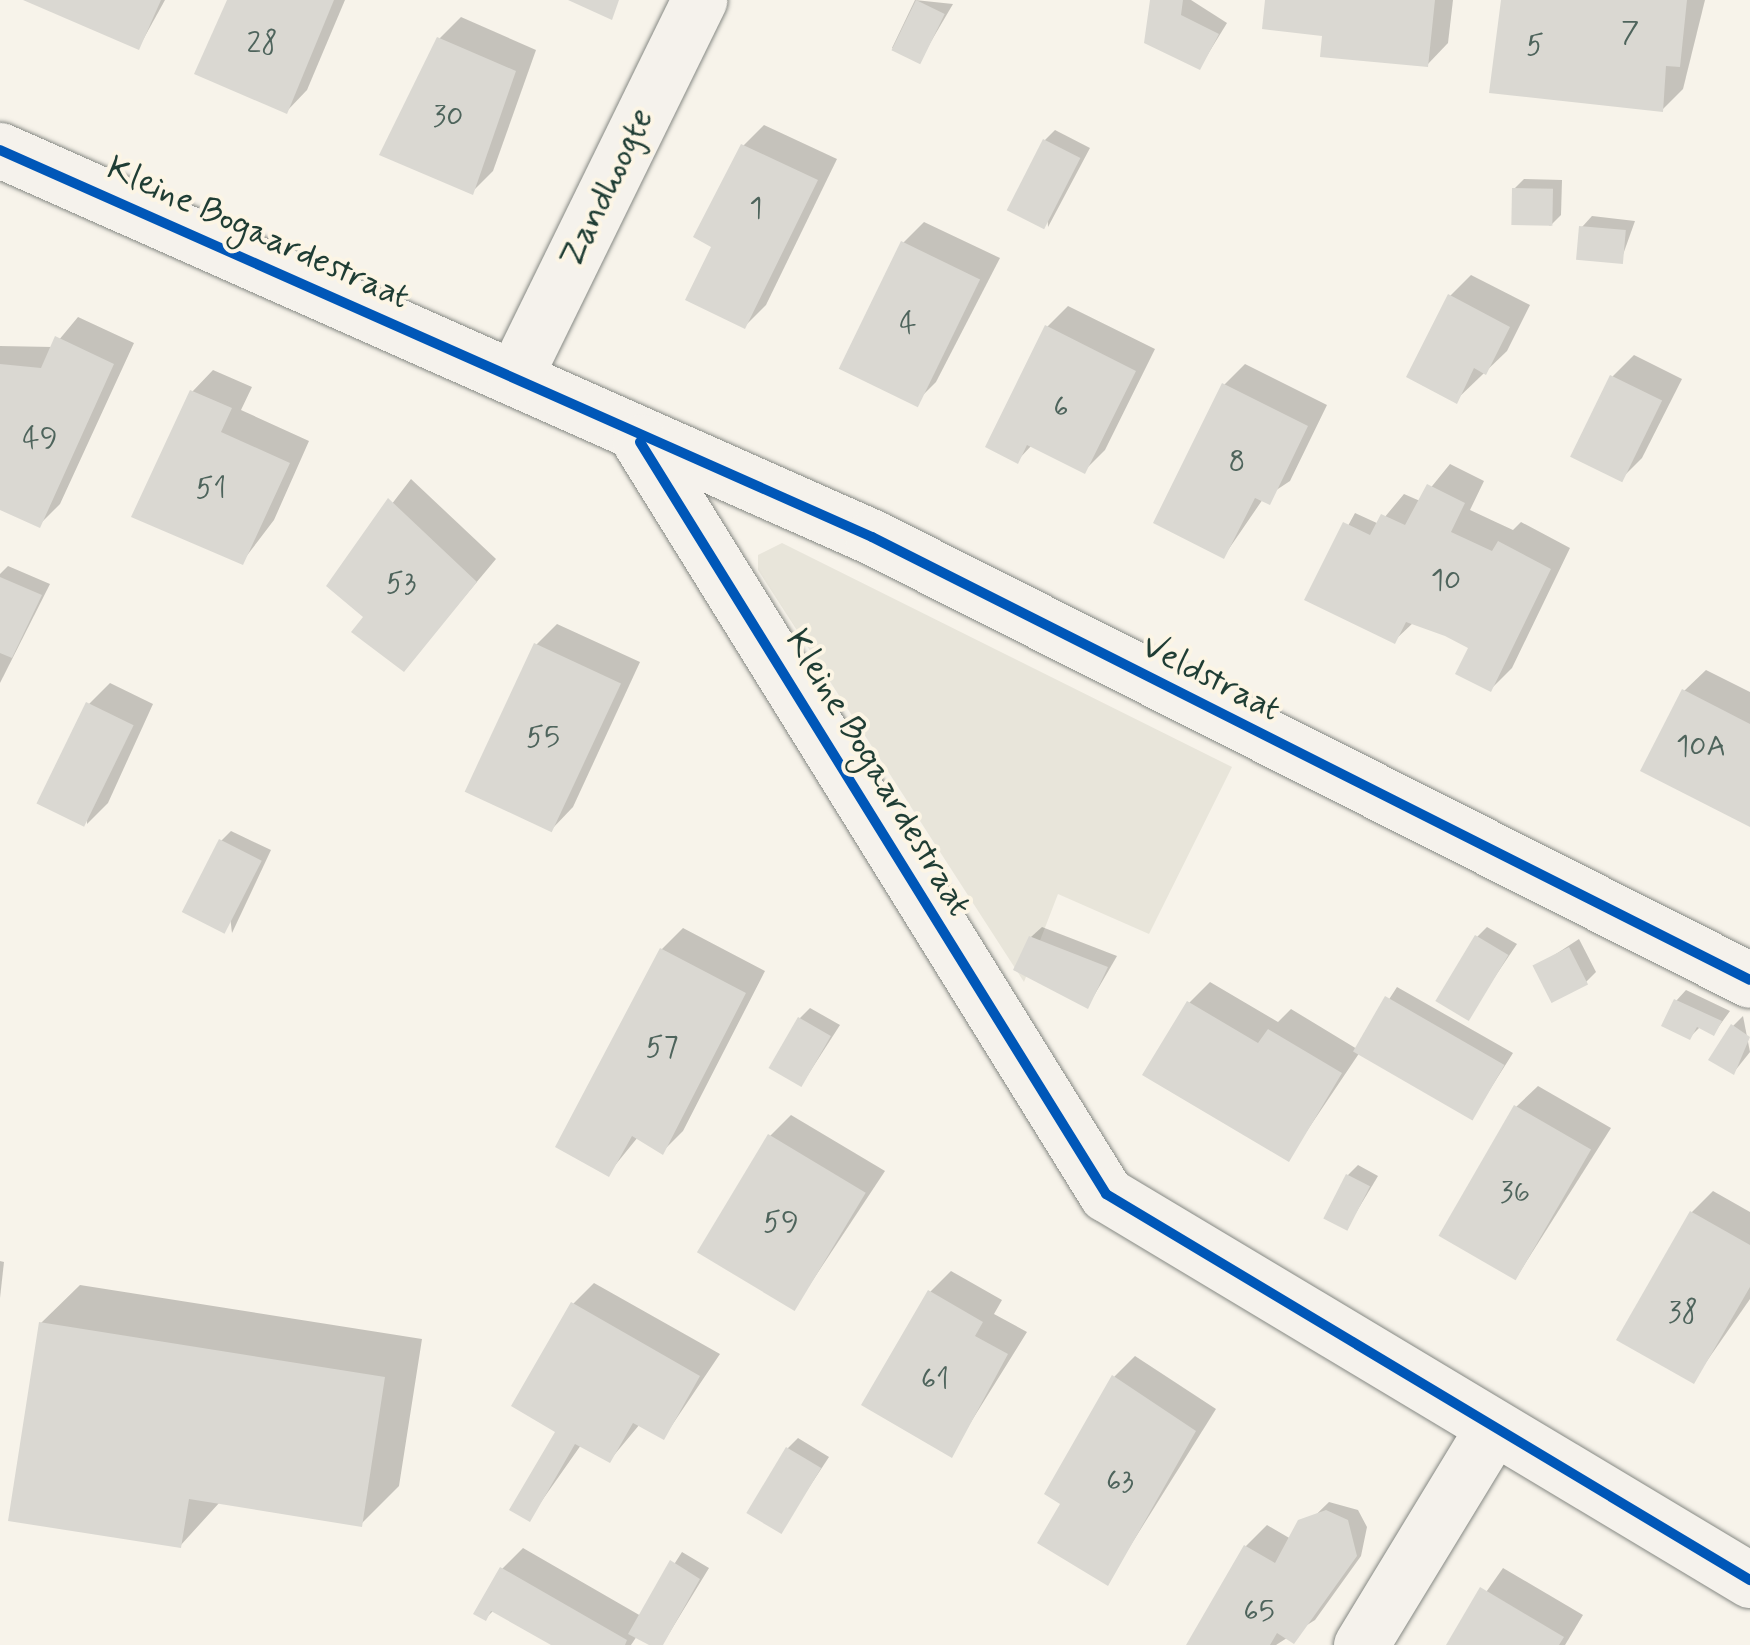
<!DOCTYPE html>
<style>
body{margin:0}
#map{position:relative;width:1750px;height:1645px;overflow:hidden;background:#f7f3ea;font-family:Mynerve,sans-serif}
div>[style]{position:absolute}
.green>*{inset:0;background:#e8e5da}
.shadow>*{inset:0;background:#0003}
.building>*{inset:0;background:#dad8d2;transform-origin:0 0}
.roads{filter:drop-shadow(0 0 2px #868984) drop-shadow(0 0 2px #868984)}
.minor>*{height:55px;margin:-27.5px;padding:0 27.5px;transform-origin:27.5px;border-radius:27.5px;background:#f5f2ec}
.cycleway>*{height:10px;margin:-5px;padding:0 5px;transform-origin:5px;border-radius:5px;background:#0057b8}
span{translate:-50% -50%;white-space:nowrap;text-align:center;line-height:1.15;-webkit-text-stroke:8px #fcf5e5;paint-order:stroke}
.number-label{font-size:30px;color:#4e645c}
.number-label span{-webkit-text-stroke-width:0}
.street-label{font-size:35px;color:#1f3d34}
</style>
<div id="map">
<div class="green">
<div style="clip-path:polygon(782px 543px,1232px 767px,1149px 934px,1058px 894px,1024px 982px,758px 570px,758px 555px)"></div>
</div>
<div class="shadow">
<div style="clip-path:polygon(30px 0,165px 0,139px 47px)"></div>
<div style="clip-path:polygon(229px 0,345px 0,307px 90px,286px 112px)"></div>
<div style="clip-path:polygon(915px 0,953px 4px,919px 62px,892px 48px)"></div>
<div style="clip-path:polygon(1152px 0,1191px 0,1227px 23px,1200px 67px)"></div>
<div style="clip-path:polygon(1268px 0,1453px 0,1448px 43px,1427px 65px,1324px 34px)"></div>
<div style="clip-path:polygon(1504px 0,1705px 0,1683px 89px,1662px 110px)"></div>
<div style="clip-path:polygon(461px 17px,536px 50px,493px 171px,472px 192px,382px 153px,440px 38px)"></div>
<div style="clip-path:polygon(764px 125px,837px 159px,766px 305px,745px 326px,715px 246px,743px 146px)"></div>
<div style="clip-path:polygon(1055px 130px,1090px 148px,1048px 227px,1045px 140px)"></div>
<div style="clip-path:polygon(1524px 179px,1562px 180px,1561px 215px,1550px 226px,1514px 189px)"></div>
<div style="clip-path:polygon(1592px 216px,1635px 221px,1620px 263px,1582px 227px)"></div>
<div style="clip-path:polygon(924px 222px,1000px 258px,936px 382px,915px 403px,903px 243px)"></div>
<div style="clip-path:polygon(1471px 275px,1530px 305px,1507px 351px,1456px 400px,1450px 296px)"></div>
<div style="clip-path:polygon(1068px 306px,1155px 349px,1105px 450px,1084px 471px,1032px 445px,1017px 461px,1047px 327px)"></div>
<div style="clip-path:polygon(78px 317px,134px 343px,60px 504px,39px 525px,0 507px,0 346px,53px 347px)"></div>
<div style="clip-path:polygon(1634px 355px,1682px 379px,1642px 458px,1621px 479px,1573px 455px,1613px 376px)"></div>
<div style="clip-path:polygon(1245px 364px,1327px 405px,1290px 481px,1263px 499px,1224px 556px,1224px 385px)"></div>
<div style="clip-path:polygon(213px 370px,252px 387px,241px 410px,309px 441px,274px 520px,242px 562px,192px 392px)"></div>
<div style="clip-path:polygon(1450px 464px,1484px 481px,1470px 510px,1513px 530px,1521px 522px,1570px 548px,1512px 668px,1491px 689px,1471px 646px,1414px 622px,1394px 641px,1308px 599px,1355px 513px,1379px 524px,1404px 494px,1420px 501px)"></div>
<div style="clip-path:polygon(411px 479px,496px 559px,404px 669px,366px 617px,329px 586px)"></div>
<div style="clip-path:polygon(8px 566px,50px 584px,0 683px,0 574px)"></div>
<div style="clip-path:polygon(557px 624px,640px 662px,573px 807px,552px 829px,536px 645px)"></div>
<div style="clip-path:polygon(1706px 670px,1750px 692px,1750px 821px,1684px 691px)"></div>
<div style="clip-path:polygon(110px 683px,153px 704px,108px 803px,87px 824px,89px 704px)"></div>
<div style="clip-path:polygon(231px 831px,271px 850px,232px 933px,221px 841px)"></div>
<div style="clip-path:polygon(1042px 927px,1117px 956px,1088px 1006px,1031px 937px)"></div>
<div style="clip-path:polygon(1487px 927px,1517px 944px,1467px 1018px,1477px 937px)"></div>
<div style="clip-path:polygon(683px 928px,765px 971px,683px 1131px,662px 1152px,638px 1137px,608px 1174px,662px 949px)"></div>
<div style="clip-path:polygon(1579px 939px,1596px 972px,1586px 982px,1536px 967px)"></div>
<div style="clip-path:polygon(1210px 982px,1278px 1022px,1291px 1009px,1357px 1049px,1397px 987px,1513px 1053px,1475px 1113px,1360px 1052px,1288px 1159px,1189px 1003px)"></div>
<div style="clip-path:polygon(1686px 990px,1730px 1011px,1714px 1033px,1700px 1027px,1690px 1037px,1676px 1001px)"></div>
<div style="clip-path:polygon(810px 1008px,840px 1025px,802px 1084px,800px 1018px)"></div>
<div style="clip-path:polygon(1743px 1016px,1750px 1052px,1734px 1072px,1733px 1026px)"></div>
<div style="clip-path:polygon(1538px 1086px,1611px 1128px,1516px 1278px,1516px 1107px)"></div>
<div style="clip-path:polygon(791px 1115px,885px 1171px,797px 1304px,770px 1136px)"></div>
<div style="clip-path:polygon(1358px 1165px,1378px 1176px,1348px 1226px,1348px 1175px)"></div>
<div style="clip-path:polygon(1713px 1191px,1750px 1212px,1750px 1299px,1693px 1381px,1692px 1212px)"></div>
<div style="clip-path:polygon(0 1261px,4px 1262px,0 1298px)"></div>
<div style="clip-path:polygon(951px 1271px,1002px 1300px,994px 1314px,1027px 1332px,951px 1454px,930px 1292px)"></div>
<div style="clip-path:polygon(594px 1283px,720px 1354px,664px 1437px,640px 1424px,610px 1460px,581px 1445px,529px 1519px,558px 1431px,573px 1304px)"></div>
<div style="clip-path:polygon(80px 1285px,422px 1339px,399px 1486px,361px 1524px,220px 1502px,180px 1546px,41px 1323px)"></div>
<div style="clip-path:polygon(1135px 1356px,1216px 1409px,1107px 1583px,1068px 1494px,1114px 1377px)"></div>
<div style="clip-path:polygon(798px 1438px,829px 1457px,781px 1530px,788px 1448px)"></div>
<div style="clip-path:polygon(1329px 1502px,1358px 1510px,1367px 1527px,1361px 1556px,1315px 1620px,1276px 1645px,1189px 1645px,1246px 1546px,1267px 1525px,1291px 1539px)"></div>
<div style="clip-path:polygon(523px 1548px,641px 1616px,682px 1552px,709px 1568px,662px 1645px,637px 1636px,631px 1645px,556px 1645px,494px 1610px,486px 1618px,502px 1569px)"></div>
<div style="clip-path:polygon(1503px 1568px,1583px 1615px,1565px 1645px,1449px 1645px)"></div>
</div>
<div class="building">
<div style="clip-path:polygon(23px 0,161px 0,139px 50px)"></div>
<div style="clip-path:polygon(227px 0,334px 0,287px 114px,194px 74px)"></div>
<div style="clip-path:polygon(568px 0,619px 0,612px 20px)"></div>
<div style="left:916px;top:0;width:32px;height:56px;rotate:26deg"></div>
<div style="clip-path:polygon(1150px 0,1183px 0,1181px 15px,1219px 34px,1200px 70px,1144px 43px)"></div>
<div style="clip-path:polygon(1265px 0,1435px 0,1428px 67px,1320px 57px,1322px 36px,1262px 29px)"></div>
<div style="clip-path:polygon(1501px 0,1687px 0,1680px 67px,1666px 66px,1663px 112px,1489px 93px)"></div>
<div style="clip-path:polygon(437px 37px,516px 71px,473px 195px,379px 155px)"></div>
<div style="left:1043px;top:139px;width:42px;height:80px;rotate:27deg"></div>
<div style="clip-path:polygon(741px 144px,818px 180px,745px 329px,685px 300px,711px 247px,693px 237px)"></div>
<div style="left:1512px;top:188px;width:41px;height:37px;rotate:1deg"></div>
<div style="left:1579px;top:226px;width:47px;height:34px;rotate:5deg"></div>
<div style="left:901px;top:241px;width:88px;height:142px;rotate:26deg"></div>
<div style="clip-path:polygon(1448px 294px,1510px 327px,1486px 375px,1474px 368px,1457px 404px,1406px 377px)"></div>
<div style="clip-path:polygon(1045px 325px,1136px 371px,1085px 474px,1027px 445px,1018px 464px,985px 447px)"></div>
<div style="clip-path:polygon(55px 336px,114px 364px,40px 528px,0 510px,0 364px,41px 368px)"></div>
<div style="left:1610px;top:375px;width:58px;height:91px;rotate:26deg"></div>
<div style="clip-path:polygon(1222px 383px,1308px 426px,1270px 505px,1255px 498px,1224px 559px,1153px 523px)"></div>
<div style="clip-path:polygon(190px 390px,232px 408px,221px 432px,290px 463px,243px 565px,131px 517px)"></div>
<div style="clip-path:polygon(1427px 484px,1465px 503px,1451px 532px,1492px 551px,1498px 541px,1551px 569px,1491px 692px,1455px 674px,1468px 648px,1445px 636px,1406px 622px,1395px 644px,1304px 600px,1343px 522px,1370px 535px,1381px 514px,1405px 525px)"></div>
<div style="clip-path:polygon(388px 498px,477px 582px,404px 672px,351px 632px,363px 617px,326px 586px)"></div>
<div style="clip-path:polygon(0 577px,42px 595px,12px 658px,0 653px)"></div>
<div style="left:534px;top:643px;width:96px;height:164px;rotate:25deg"></div>
<div style="clip-path:polygon(1682px 689px,1750px 724px,1750px 827px,1640px 771px)"></div>
<div style="left:86px;top:702px;width:53px;height:113px;rotate:26deg"></div>
<div style="left:219px;top:839px;width:48px;height:82px;rotate:27deg"></div>
<div style="left:1475px;top:935px;width:39px;height:77px;rotate:31deg"></div>
<div style="clip-path:polygon(1029px 936px,1108px 967px,1088px 1009px,1013px 970px)"></div>
<div style="left:1569px;top:947px;width:42px;height:41px;rotate:63deg"></div>
<div style="clip-path:polygon(660px 948px,746px 993px,663px 1155px,632px 1136px,609px 1177px,555px 1147px)"></div>
<div style="left:1385px;top:996px;width:138px;height:64px;rotate:30deg"></div>
<div style="clip-path:polygon(1674px 999px,1722px 1021px,1714px 1036px,1697px 1027px,1690px 1040px,1661px 1026px)"></div>
<div style="clip-path:polygon(1187px 1001px,1258px 1043px,1268px 1029px,1342px 1073px,1289px 1162px,1142px 1075px)"></div>
<div style="left:798px;top:1017px;width:38px;height:59px;rotate:30deg"></div>
<div style="clip-path:polygon(1731px 1024px,1750px 1037px,1734px 1075px,1708px 1060px)"></div>
<div style="left:1514px;top:1105px;width:89px;height:151px;rotate:30deg"></div>
<div style="left:768px;top:1134px;width:114px;height:138px;rotate:31deg"></div>
<div style="left:1346px;top:1174px;width:27px;height:50px;rotate:27deg"></div>
<div style="clip-path:polygon(1690px 1211px,1750px 1245px,1750px 1287px,1694px 1384px,1616px 1340px)"></div>
<div style="clip-path:polygon(928px 1290px,983px 1322px,975px 1336px,1008px 1354px,952px 1458px,861px 1405px)"></div>
<div style="clip-path:polygon(571px 1302px,700px 1376px,664px 1440px,633px 1423px,610px 1463px,575px 1444px,530px 1522px,509px 1510px,555px 1432px,511px 1406px)"></div>
<div style="clip-path:polygon(39px 1322px,385px 1377px,362px 1527px,189px 1499px,181px 1548px,8px 1521px)"></div>
<div style="clip-path:polygon(1112px 1375px,1196px 1431px,1108px 1586px,1037px 1543px,1060px 1504px,1044px 1494px)"></div>
<div style="left:786px;top:1447px;width:41px;height:77px;rotate:31deg"></div>
<div style="clip-path:polygon(1326px 1510px,1348px 1520px,1357px 1556px,1294px 1644px,1277px 1633px,1270px 1645px,1186px 1645px,1244px 1545px,1275px 1563px,1298px 1520px)"></div>
<div style="clip-path:polygon(670px 1560px,700px 1579px,663px 1645px,649px 1645px,628px 1634px)"></div>
<div style="clip-path:polygon(500px 1567px,627px 1640px,625px 1645px,551px 1645px,491px 1611px,486px 1621px,473px 1614px)"></div>
<div style="clip-path:polygon(1480px 1587px,1564px 1637px,1559px 1645px,1446px 1645px)"></div>
</div>
<div class="roads">
<div class="minor">
<div style="left:0;top:150px;width:954px;rotate:23.93deg"></div>
<div style="left:872px;top:537px;width:983px;rotate:26.77deg"></div>
<div style="left:515px;top:376px;width:419px;rotate:-63.9deg"></div>
<div style="left:640px;top:442px;width:885px;rotate:58.21deg"></div>
<div style="left:1106px;top:1194px;width:751px;rotate:30.94deg"></div>
<div style="left:1361px;top:1645px;width:250px;rotate:-58.7deg"></div>
</div>
</div>
<div class="cycleway">
<div style="left:0;top:150px;width:954px;rotate:23.93deg"></div>
<div style="left:872px;top:537px;width:983px;rotate:26.77deg"></div>
<div style="left:640px;top:442px;width:885px;rotate:58.21deg"></div>
<div style="left:1106px;top:1194px;width:751px;rotate:30.94deg"></div>
</div>
<div class="number-label">
<span style="left:1630px;top:33px">7</span>
<span style="left:262px;top:44px">28</span>
<span style="left:1535px;top:46px">5</span>
<span style="left:448px;top:117px">30</span>
<span style="left:756px;top:209px">1</span>
<span style="left:908px;top:324px">4</span>
<span style="left:1061px;top:408px">6</span>
<span style="left:40px;top:439px">49</span>
<span style="left:1237px;top:462px">8</span>
<span style="left:211px;top:489px">51</span>
<span style="left:1446px;top:581px">10</span>
<span style="left:401px;top:584px">53</span>
<span style="left:543px;top:738px">55</span>
<span style="left:1701px;top:747px">10A</span>
<span style="left:662px;top:1048px">57</span>
<span style="left:1515px;top:1193px">36</span>
<span style="left:781px;top:1223px">59</span>
<span style="left:1683px;top:1313px">38</span>
<span style="left:935px;top:1380px">61</span>
<span style="left:1120px;top:1482px">63</span>
<span style="left:1259px;top:1612px">65</span>
</div>
<div class="street-label">
<span style="left:607px;top:188px;rotate:-64deg">Zandhoogte</span>
<span style="left:258px;top:233px;rotate:24deg">Kleine Bogaardestraat</span>
<span style="left:1211px;top:678px;rotate:27deg">Veldstraat</span>
<span style="left:878px;top:773px;rotate:59deg">Kleine Bogaardestraat</span>
</div>
</div>
